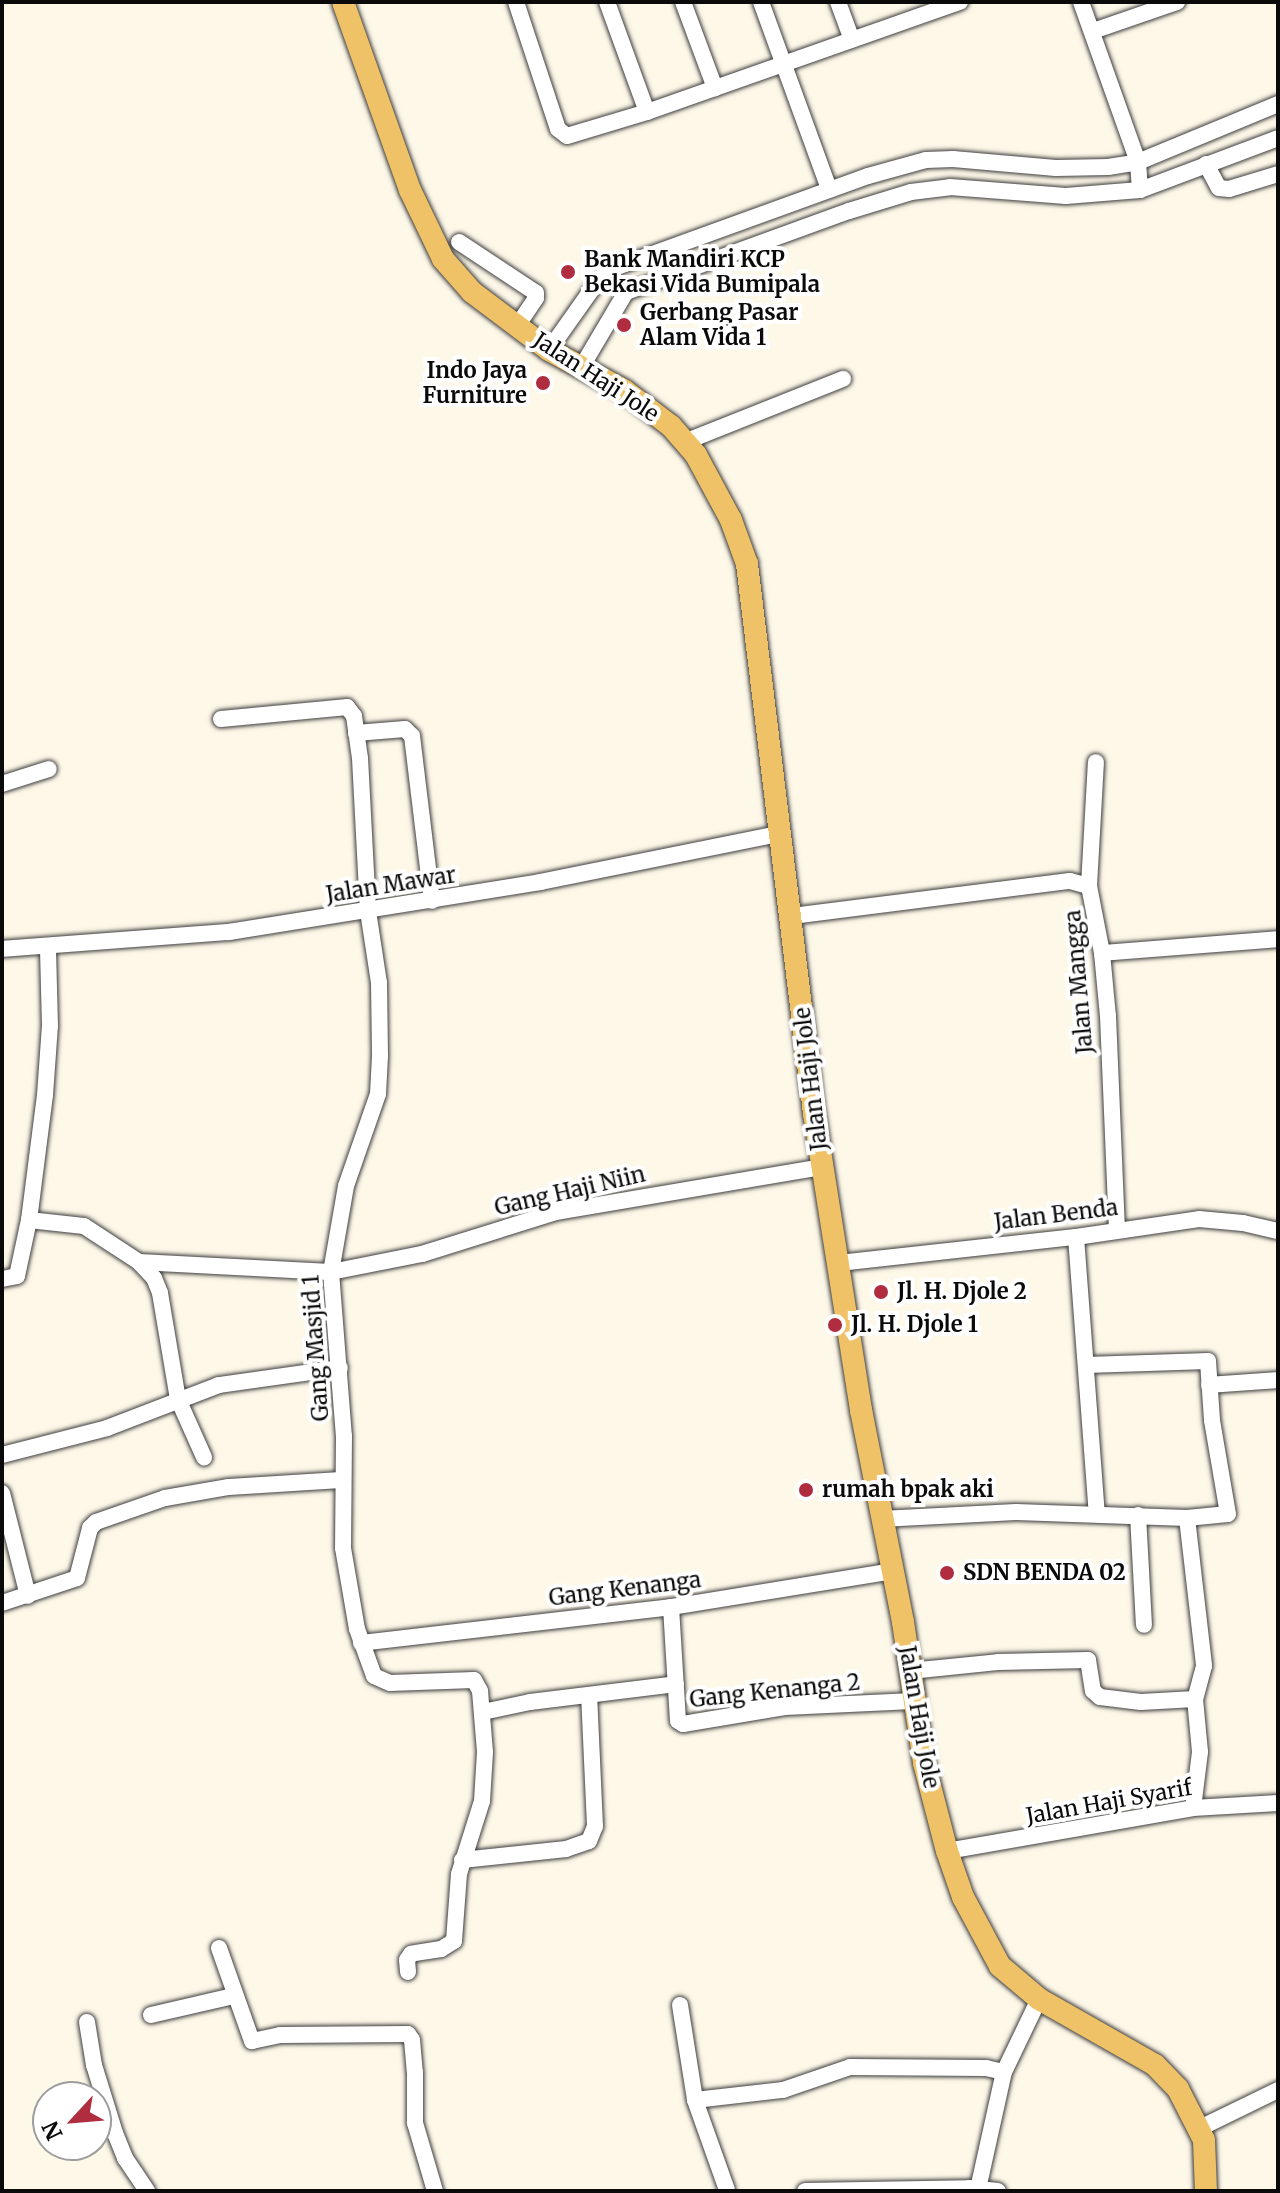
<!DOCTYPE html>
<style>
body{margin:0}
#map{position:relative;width:1280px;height:2193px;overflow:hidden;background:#fef8e9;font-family:Merriweather,serif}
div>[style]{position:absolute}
.roads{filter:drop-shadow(0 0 2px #3d3d3d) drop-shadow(0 0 2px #3d3d3d)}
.minor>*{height:16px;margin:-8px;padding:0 8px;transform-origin:8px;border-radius:8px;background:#fff}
.major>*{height:22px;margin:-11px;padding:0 11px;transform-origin:11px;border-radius:11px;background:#efc267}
.dots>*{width:22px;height:22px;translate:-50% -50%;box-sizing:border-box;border:4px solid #fff;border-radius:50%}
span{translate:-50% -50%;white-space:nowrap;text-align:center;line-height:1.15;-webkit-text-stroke:8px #fff;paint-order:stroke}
.poi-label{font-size:22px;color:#0a0a0a;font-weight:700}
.left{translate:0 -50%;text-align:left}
.right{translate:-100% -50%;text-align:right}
.street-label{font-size:22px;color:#0a0a0a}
.frame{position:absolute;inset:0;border:4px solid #0a0a0a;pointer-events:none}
.north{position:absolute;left:32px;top:2081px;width:80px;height:80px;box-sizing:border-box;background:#fff;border:2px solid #9d9d9d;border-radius:50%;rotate:244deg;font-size:22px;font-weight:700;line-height:32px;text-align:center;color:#0a0a0a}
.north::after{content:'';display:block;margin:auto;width:28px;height:36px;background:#b02d3f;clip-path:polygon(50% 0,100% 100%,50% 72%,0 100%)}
</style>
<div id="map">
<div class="roads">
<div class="minor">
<div style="left:516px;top:2px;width:134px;rotate:71.7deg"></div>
<div style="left:558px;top:129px;width:11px;rotate:38deg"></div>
<div style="left:567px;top:136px;width:84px;rotate:-16.7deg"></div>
<div style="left:647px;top:112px;width:332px;rotate:-19.4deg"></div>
<div style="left:607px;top:2px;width:117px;rotate:70deg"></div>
<div style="left:683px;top:2px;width:92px;rotate:69.6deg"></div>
<div style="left:761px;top:2px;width:199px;rotate:70deg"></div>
<div style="left:838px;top:2px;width:40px;rotate:69.8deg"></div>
<div style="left:1081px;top:2px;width:170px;rotate:70.4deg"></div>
<div style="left:1138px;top:162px;width:28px;rotate:86deg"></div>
<div style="left:1093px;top:31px;width:89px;rotate:-19deg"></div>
<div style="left:1206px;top:164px;width:27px;rotate:62deg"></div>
<div style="left:1219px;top:188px;width:10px;rotate:6deg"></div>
<div style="left:1229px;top:189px;width:51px;rotate:-17deg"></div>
<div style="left:459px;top:242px;width:92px;rotate:33.5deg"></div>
<div style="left:536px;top:293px;width:5px;rotate:90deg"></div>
<div style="left:536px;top:298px;width:32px;rotate:124deg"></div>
<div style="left:549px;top:350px;width:88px;rotate:-54.7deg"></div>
<div style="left:600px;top:278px;width:17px;rotate:-36deg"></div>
<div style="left:614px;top:268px;width:270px;rotate:-19.9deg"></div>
<div style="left:868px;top:176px;width:60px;rotate:-15.4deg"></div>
<div style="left:926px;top:160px;width:27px;rotate:-2deg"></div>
<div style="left:953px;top:159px;width:103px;rotate:5deg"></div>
<div style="left:1056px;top:168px;width:52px;rotate:-1.1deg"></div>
<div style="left:1108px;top:167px;width:30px;rotate:-9deg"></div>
<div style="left:1138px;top:162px;width:152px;rotate:-22.5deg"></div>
<div style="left:581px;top:368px;width:88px;rotate:-59.4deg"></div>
<div style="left:626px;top:292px;width:237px;rotate:-20deg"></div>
<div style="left:849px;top:211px;width:65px;rotate:-17deg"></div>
<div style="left:911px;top:192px;width:39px;rotate:-7deg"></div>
<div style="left:950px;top:187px;width:116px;rotate:4.4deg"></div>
<div style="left:1066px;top:196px;width:74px;rotate:-4.6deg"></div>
<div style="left:1140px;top:190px;width:147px;rotate:-20.6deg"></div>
<div style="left:687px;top:441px;width:168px;rotate:-21.7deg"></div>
<div style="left:221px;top:719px;width:127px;rotate:-5.4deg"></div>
<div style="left:347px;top:707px;width:11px;rotate:52deg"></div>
<div style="left:354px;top:716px;width:42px;rotate:81.9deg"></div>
<div style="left:360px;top:758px;width:153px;rotate:87deg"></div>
<div style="left:368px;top:911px;width:73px;rotate:81.3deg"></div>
<div style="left:379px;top:983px;width:73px;rotate:89.2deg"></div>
<div style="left:380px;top:1056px;width:38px;rotate:93deg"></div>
<div style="left:378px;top:1094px;width:97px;rotate:109.2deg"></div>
<div style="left:346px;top:1186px;width:87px;rotate:99.9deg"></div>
<div style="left:331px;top:1272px;width:165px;rotate:85.5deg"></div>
<div style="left:344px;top:1436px;width:112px;rotate:90.5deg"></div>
<div style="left:343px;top:1548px;width:82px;rotate:80.2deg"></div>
<div style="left:357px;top:1629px;width:50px;rotate:70.1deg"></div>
<div style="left:374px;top:1676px;width:17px;rotate:24deg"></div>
<div style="left:390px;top:1683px;width:84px;rotate:-2deg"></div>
<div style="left:474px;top:1680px;width:13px;rotate:61deg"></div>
<div style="left:480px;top:1691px;width:61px;rotate:85.3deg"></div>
<div style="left:485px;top:1752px;width:49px;rotate:93.5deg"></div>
<div style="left:482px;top:1801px;width:77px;rotate:107.5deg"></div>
<div style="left:459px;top:1874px;width:67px;rotate:94.3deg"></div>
<div style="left:454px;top:1941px;width:15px;rotate:148deg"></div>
<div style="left:441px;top:1949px;width:30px;rotate:171deg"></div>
<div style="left:411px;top:1954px;width:7px;rotate:124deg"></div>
<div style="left:407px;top:1960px;width:12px;rotate:85deg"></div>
<div style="left:356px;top:733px;width:49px;rotate:-4.7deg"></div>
<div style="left:405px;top:729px;width:10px;rotate:45deg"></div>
<div style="left:412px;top:736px;width:166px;rotate:83.1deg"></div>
<div style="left:2px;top:784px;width:49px;rotate:-17.7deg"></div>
<div style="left:1089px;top:886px;width:124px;rotate:-86.8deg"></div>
<div style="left:792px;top:916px;width:280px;rotate:-7.2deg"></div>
<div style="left:1070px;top:881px;width:20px;rotate:15deg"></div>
<div style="left:1089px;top:886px;width:68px;rotate:79deg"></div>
<div style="left:1102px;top:953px;width:63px;rotate:84.6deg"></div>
<div style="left:1108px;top:1016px;width:214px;rotate:87.6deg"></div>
<div style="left:2px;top:949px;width:228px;rotate:-4.3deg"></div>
<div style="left:229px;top:932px;width:315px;rotate:-9.1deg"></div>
<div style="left:540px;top:882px;width:247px;rotate:-11.4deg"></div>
<div style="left:1102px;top:953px;width:177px;rotate:-4.5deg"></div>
<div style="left:29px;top:1220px;width:55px;rotate:6.2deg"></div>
<div style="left:84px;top:1226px;width:66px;rotate:33.2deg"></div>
<div style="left:139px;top:1262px;width:192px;rotate:3deg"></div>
<div style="left:331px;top:1272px;width:93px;rotate:-11.2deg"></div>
<div style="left:422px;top:1254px;width:140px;rotate:-17.4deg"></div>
<div style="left:556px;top:1212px;width:270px;rotate:-9.6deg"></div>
<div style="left:1076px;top:1237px;width:278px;rotate:85.7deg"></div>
<div style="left:139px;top:1262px;width:22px;rotate:47deg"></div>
<div style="left:154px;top:1278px;width:16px;rotate:68deg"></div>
<div style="left:160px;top:1293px;width:108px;rotate:80.4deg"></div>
<div style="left:178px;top:1399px;width:64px;rotate:65.9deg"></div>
<div style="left:839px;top:1263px;width:238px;rotate:-6.3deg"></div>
<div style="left:1076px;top:1237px;width:124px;rotate:-8.3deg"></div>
<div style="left:1199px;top:1219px;width:44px;rotate:5.2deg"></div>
<div style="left:1243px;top:1223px;width:36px;rotate:13deg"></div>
<div style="left:2px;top:1279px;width:15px;rotate:-11deg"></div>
<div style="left:17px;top:1276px;width:57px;rotate:-77.9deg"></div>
<div style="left:29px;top:1220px;width:126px;rotate:-82.7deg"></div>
<div style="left:45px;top:1095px;width:69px;rotate:-85.9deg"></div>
<div style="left:50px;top:1026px;width:79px;rotate:-91.5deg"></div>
<div style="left:1209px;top:1385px;width:69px;rotate:-4.1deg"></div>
<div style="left:2px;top:1455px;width:108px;rotate:-14.4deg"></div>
<div style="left:107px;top:1428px;width:120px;rotate:-21deg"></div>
<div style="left:219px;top:1385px;width:122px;rotate:-8deg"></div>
<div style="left:2px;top:1493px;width:106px;rotate:75.8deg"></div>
<div style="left:1138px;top:1515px;width:110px;rotate:86.9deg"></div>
<div style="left:1187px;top:1518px;width:149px;rotate:83.4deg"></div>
<div style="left:1204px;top:1666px;width:34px;rotate:105deg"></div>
<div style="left:1195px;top:1699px;width:53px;rotate:84.6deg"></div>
<div style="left:1200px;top:1752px;width:56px;rotate:97.1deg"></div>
<div style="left:881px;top:1519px;width:135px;rotate:-3deg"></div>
<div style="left:1016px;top:1512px;width:171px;rotate:2deg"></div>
<div style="left:1187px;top:1518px;width:41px;rotate:-5.6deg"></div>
<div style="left:1228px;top:1514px;width:95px;rotate:-99.7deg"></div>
<div style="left:1212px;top:1420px;width:59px;rotate:-93.9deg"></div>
<div style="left:1208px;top:1361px;width:122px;rotate:178.1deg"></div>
<div style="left:2px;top:1603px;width:79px;rotate:-18.4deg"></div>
<div style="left:77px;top:1578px;width:52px;rotate:-75.4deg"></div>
<div style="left:90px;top:1528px;width:8px;rotate:-45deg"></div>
<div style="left:96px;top:1522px;width:73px;rotate:-19.2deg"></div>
<div style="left:165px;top:1498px;width:65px;rotate:-9.8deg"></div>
<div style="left:229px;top:1487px;width:112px;rotate:-3.6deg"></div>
<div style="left:671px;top:1607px;width:114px;rotate:86.5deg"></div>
<div style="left:678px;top:1721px;width:6px;rotate:31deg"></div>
<div style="left:683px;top:1724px;width:103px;rotate:-9.5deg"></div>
<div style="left:785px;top:1707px;width:128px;rotate:-2.7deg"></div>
<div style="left:361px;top:1643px;width:312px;rotate:-6.6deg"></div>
<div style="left:671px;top:1607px;width:225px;rotate:-9.2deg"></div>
<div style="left:910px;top:1671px;width:88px;rotate:-5.8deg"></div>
<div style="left:998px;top:1662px;width:90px;rotate:-1.3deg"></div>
<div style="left:1088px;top:1660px;width:31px;rotate:81deg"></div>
<div style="left:1093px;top:1691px;width:9px;rotate:41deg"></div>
<div style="left:1100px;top:1697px;width:41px;rotate:7deg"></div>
<div style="left:1141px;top:1702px;width:54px;rotate:-3.2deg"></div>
<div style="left:483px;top:1712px;width:48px;rotate:-12deg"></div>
<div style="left:530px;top:1702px;width:147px;rotate:-7deg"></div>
<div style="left:947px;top:1851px;width:250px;rotate:-9.9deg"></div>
<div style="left:1193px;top:1808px;width:85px;rotate:-3.4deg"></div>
<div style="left:462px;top:1860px;width:105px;rotate:-6deg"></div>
<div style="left:566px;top:1849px;width:24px;rotate:-19deg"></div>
<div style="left:589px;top:1841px;width:16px;rotate:-68deg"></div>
<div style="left:595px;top:1826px;width:130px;rotate:-92.6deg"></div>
<div style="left:219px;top:1948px;width:99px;rotate:70.5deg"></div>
<div style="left:252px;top:2041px;width:29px;rotate:-12deg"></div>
<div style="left:280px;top:2035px;width:128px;rotate:-0.4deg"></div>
<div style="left:408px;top:2034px;width:7px;rotate:56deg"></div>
<div style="left:412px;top:2040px;width:32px;rotate:85deg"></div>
<div style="left:415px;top:2072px;width:51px;rotate:90deg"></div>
<div style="left:415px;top:2123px;width:71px;rotate:73.6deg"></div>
<div style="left:680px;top:2005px;width:96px;rotate:81deg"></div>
<div style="left:151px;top:2015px;width:84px;rotate:-13deg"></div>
<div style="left:87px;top:2022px;width:44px;rotate:80.8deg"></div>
<div style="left:94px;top:2065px;width:71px;rotate:72.8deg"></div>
<div style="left:115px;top:2133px;width:27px;rotate:68deg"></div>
<div style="left:125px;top:2158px;width:40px;rotate:56deg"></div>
<div style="left:1200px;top:2128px;width:87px;rotate:-26deg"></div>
<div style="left:978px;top:2189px;width:120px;rotate:-77.5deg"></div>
<div style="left:1004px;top:2072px;width:81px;rotate:-64.4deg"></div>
<div style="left:727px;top:2190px;width:96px;rotate:-109.6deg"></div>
<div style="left:695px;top:2100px;width:89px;rotate:-6.5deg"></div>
<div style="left:783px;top:2090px;width:71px;rotate:-18.9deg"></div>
<div style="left:850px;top:2067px;width:136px;rotate:0.4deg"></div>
<div style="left:986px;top:2068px;width:18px;rotate:13deg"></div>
<div style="left:805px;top:2191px;width:164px;rotate:-1deg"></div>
<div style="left:969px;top:2188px;width:29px;rotate:6deg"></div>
</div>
<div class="major">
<div style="left:343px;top:2px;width:200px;rotate:70.4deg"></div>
<div style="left:410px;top:190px;width:76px;rotate:64.4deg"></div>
<div style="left:443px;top:259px;width:44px;rotate:48.7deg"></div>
<div style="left:472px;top:292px;width:96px;rotate:37deg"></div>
<div style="left:549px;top:350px;width:86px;rotate:28.3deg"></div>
<div style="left:625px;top:391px;width:58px;rotate:37.3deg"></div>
<div style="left:671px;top:426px;width:38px;rotate:49deg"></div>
<div style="left:696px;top:455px;width:74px;rotate:61.7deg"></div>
<div style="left:731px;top:520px;width:47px;rotate:70deg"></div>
<div style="left:747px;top:564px;width:553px;rotate:83.04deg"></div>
<div style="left:814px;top:1113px;width:301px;rotate:81deg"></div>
<div style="left:861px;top:1410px;width:216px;rotate:78.8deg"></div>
<div style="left:903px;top:1622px;width:143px;rotate:81.5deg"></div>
<div style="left:924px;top:1763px;width:91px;rotate:75.4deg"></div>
<div style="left:947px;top:1851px;width:49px;rotate:70.8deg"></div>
<div style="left:963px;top:1897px;width:78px;rotate:61.8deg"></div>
<div style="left:1000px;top:1966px;width:51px;rotate:40.2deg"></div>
<div style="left:1039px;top:1999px;width:133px;rotate:29.6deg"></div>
<div style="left:1155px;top:2065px;width:33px;rotate:46deg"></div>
<div style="left:1178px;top:2089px;width:57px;rotate:63deg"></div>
<div style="left:1204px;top:2140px;width:51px;rotate:87.8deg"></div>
</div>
</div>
<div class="dots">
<div style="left:568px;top:272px;background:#b02d3f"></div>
<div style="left:624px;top:325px;background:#b02d3f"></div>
<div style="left:543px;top:383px;background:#b02d3f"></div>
<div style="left:881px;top:1292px;background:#b02d3f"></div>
<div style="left:835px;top:1325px;background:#b02d3f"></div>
<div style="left:806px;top:1490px;background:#b02d3f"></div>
<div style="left:947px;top:1573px;background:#b02d3f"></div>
</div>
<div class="poi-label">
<span class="left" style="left:584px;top:272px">Bank Mandiri KCP<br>Bekasi Vida Bumipala</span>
<span class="left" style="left:640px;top:325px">Gerbang Pasar<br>Alam Vida 1</span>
<span class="right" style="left:527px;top:383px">Indo Jaya<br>Furniture</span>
<span class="left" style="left:897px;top:1292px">Jl. H. Djole 2</span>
<span class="left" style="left:851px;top:1325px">Jl. H. Djole 1</span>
<span class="left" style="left:822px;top:1490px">rumah bpak aki</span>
<span class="left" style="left:963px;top:1573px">SDN BENDA 02</span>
</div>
<div class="street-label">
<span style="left:596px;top:377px;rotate:33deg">Jalan Haji Jole</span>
<span style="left:391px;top:885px;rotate:-9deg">Jalan Mawar</span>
<span style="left:1079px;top:982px;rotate:-95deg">Jalan Mangga</span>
<span style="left:811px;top:1079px;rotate:-97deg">Jalan Haji Jole</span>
<span style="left:570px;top:1191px;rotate:-13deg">Gang Haji Niin</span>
<span style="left:1056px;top:1215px;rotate:-7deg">Jalan Benda</span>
<span style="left:316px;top:1348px;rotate:-94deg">Gang Masjid 1</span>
<span style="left:625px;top:1589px;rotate:-7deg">Gang Kenanga</span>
<span style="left:775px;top:1691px;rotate:-6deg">Gang Kenanga 2</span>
<span style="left:919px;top:1717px;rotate:80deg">Jalan Haji Jole</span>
<span style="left:1109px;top:1802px;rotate:-10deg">Jalan Haji Syarif</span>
</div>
<div class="frame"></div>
<div class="north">N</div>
</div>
